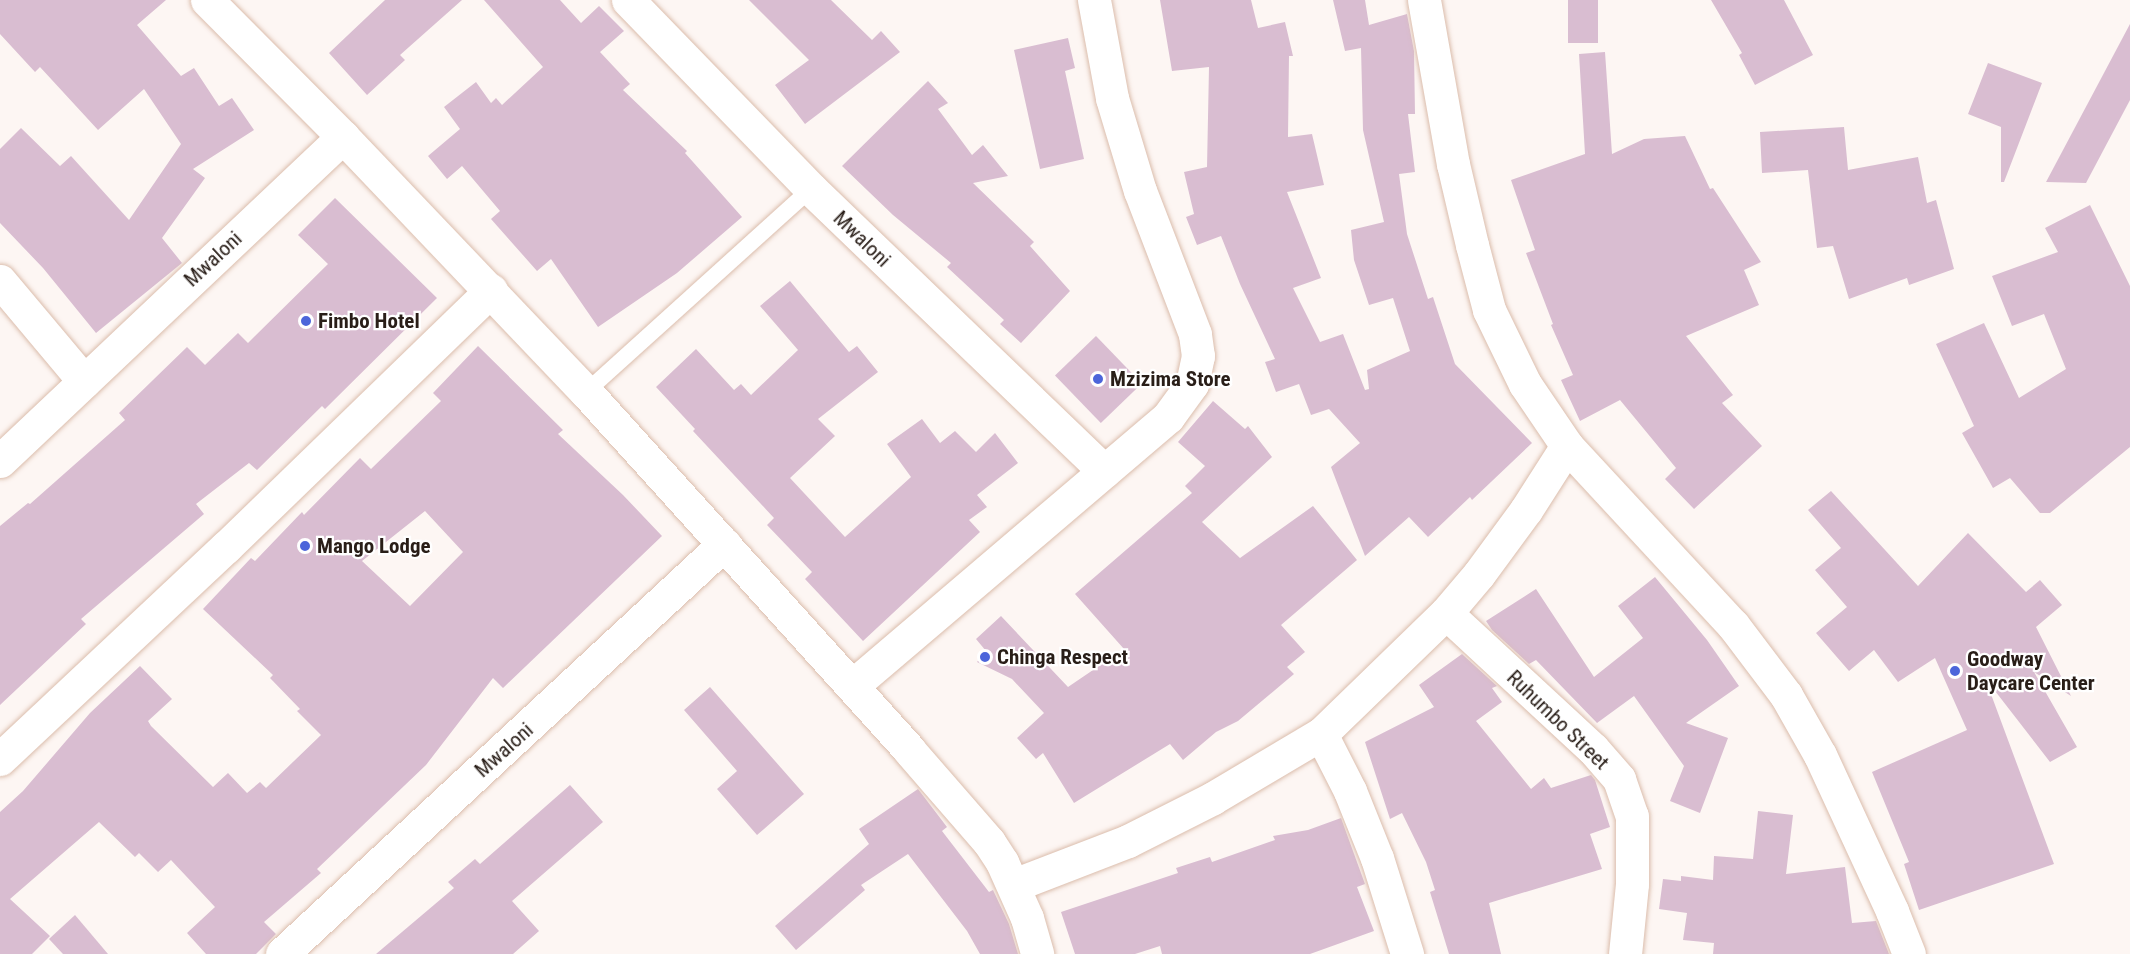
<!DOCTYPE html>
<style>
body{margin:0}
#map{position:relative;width:2130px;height:954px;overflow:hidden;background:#fdf6f3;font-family:"Roboto Condensed",sans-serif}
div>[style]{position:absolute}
.building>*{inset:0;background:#d9bdd1;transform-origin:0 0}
.roads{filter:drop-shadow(0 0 2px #dbbdac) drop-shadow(0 0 2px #dbbdac)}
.service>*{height:16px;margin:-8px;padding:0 8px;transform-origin:8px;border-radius:8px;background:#fff}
.minor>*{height:33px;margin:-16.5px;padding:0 16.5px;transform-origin:16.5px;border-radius:16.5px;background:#fff}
.dots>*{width:16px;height:16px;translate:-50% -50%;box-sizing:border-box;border:3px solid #fff;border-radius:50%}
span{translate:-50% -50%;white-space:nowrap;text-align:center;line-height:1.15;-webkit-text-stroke:4.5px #fff;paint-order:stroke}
.street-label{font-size:21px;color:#291e18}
.poi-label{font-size:21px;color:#291e18;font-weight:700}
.left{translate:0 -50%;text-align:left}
</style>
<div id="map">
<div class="building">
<div style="clip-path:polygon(0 0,166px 0,137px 25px,181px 76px,194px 68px,219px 106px,232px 98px,254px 130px,193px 169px,205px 178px,162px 238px,182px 263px,96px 333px,43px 268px,0 223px,0 149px,21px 128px,60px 166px,71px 156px,129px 220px,181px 144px,144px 89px,98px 130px,40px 67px,35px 72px,0 34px)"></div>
<div style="clip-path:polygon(385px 0,462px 0,400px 55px,405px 60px,367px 95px,329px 53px)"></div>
<div style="clip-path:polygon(484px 0,560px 0,581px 23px,599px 6px,624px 31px,600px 52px,630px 84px,623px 90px,687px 151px,685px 153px,742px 217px,677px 273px,598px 327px,551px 259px,537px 271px,491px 219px,500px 211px,462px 166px,447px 179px,428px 156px,460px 129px,444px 107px,476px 82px,491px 103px,496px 98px,502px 105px,543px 67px)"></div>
<div style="clip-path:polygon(749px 0,831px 0,872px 40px,881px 31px,900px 52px,805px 124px,775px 85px,809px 60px)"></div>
<div style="clip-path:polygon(1160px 0,1251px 0,1258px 28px,1285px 22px,1293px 56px,1289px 56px,1288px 137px,1312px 134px,1324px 185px,1287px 192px,1321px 278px,1293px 288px,1320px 342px,1343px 334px,1365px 390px,1369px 389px,1367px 370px,1410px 351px,1393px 298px,1369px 305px,1354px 260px,1351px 230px,1384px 222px,1363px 130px,1361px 48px,1345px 51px,1333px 0,1365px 0,1369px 25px,1407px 14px,1414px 51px,1415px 114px,1408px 114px,1415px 172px,1399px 174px,1407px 234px,1428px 299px,1433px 297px,1455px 364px,1532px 443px,1472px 500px,1470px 497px,1428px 537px,1409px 517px,1365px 556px,1331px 467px,1360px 443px,1329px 409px,1311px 415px,1299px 384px,1276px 392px,1265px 362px,1275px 359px,1240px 284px,1221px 236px,1197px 245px,1186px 217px,1194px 214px,1184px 172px,1207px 167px,1209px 67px,1172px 71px)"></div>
<div style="left:1568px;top:0;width:30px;height:43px"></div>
<div style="clip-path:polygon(1711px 0,1784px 0,1813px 55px,1755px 85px,1739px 55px,1742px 53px)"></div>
<div style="clip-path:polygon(2130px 24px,2130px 100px,2086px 183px,2046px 182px)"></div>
<div style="clip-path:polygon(1068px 38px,1075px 68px,1065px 71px,1084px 159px,1040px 169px,1014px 50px)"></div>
<div style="clip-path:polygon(1605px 52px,1612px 154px,1644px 139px,1685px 136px,1710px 189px,1713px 188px,1761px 262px,1744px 270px,1759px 305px,1686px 336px,1733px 395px,1722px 403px,1762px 446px,1694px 509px,1665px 479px,1676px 468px,1620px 400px,1580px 421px,1561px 380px,1573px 375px,1551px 325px,1553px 324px,1526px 253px,1535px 250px,1511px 180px,1585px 154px,1579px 54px)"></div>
<div style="clip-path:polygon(1988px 63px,2042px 83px,2004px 182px,2001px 182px,2001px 127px,1968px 114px)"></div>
<div style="clip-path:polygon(928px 81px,948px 103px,938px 109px,972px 155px,983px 145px,1008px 176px,973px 183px,1034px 242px,1030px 246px,1070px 291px,1021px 343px,1000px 324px,1004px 320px,947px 267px,951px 263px,893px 215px,842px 166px)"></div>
<div style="clip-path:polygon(1844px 127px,1848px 170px,1918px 157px,1927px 203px,1936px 200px,1954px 269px,1909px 285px,1907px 278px,1849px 299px,1833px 246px,1817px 248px,1808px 170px,1762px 173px,1760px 132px)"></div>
<div style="clip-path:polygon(335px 198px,437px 298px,325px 409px,322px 406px,257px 470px,249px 463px,196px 504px,204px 514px,81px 619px,86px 624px,0 705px,0 526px,28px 503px,30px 504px,125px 420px,119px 413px,187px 347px,205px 365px,238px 333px,248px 343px,328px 264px,298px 235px)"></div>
<div style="clip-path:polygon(2090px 205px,2130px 286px,2130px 447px,2050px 513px,2040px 513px,2010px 478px,1993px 488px,1962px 433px,1974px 426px,1936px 344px,1984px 323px,2019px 398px,2066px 369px,2044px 314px,2012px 326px,1992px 276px,2058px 252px,2045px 228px)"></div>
<div style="clip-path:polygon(790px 281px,849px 352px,857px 346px,878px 372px,818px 419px,835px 436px,790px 478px,845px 537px,911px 477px,887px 444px,922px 419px,940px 443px,955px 431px,976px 452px,995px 433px,1018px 463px,977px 495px,987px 507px,969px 520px,980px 532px,863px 641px,805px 579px,812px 572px,767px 525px,774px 518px,693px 431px,695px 429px,656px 387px,696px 349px,734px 390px,741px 384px,751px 395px,798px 350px,760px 306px)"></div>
<div style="left:1096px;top:336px;width:66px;height:57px;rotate:46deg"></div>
<div style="clip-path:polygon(evenodd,478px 346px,563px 430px,558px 434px,623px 495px,662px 536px,503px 688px,493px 678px,426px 765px,317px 869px,321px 873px,264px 922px,276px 934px,256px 954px,206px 954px,187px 933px,215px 907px,171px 860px,158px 872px,139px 853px,135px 857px,99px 822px,10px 899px,50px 936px,32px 954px,0 954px,0 812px,23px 791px,90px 713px,140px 666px,172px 699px,148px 721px,151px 726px,213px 787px,228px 773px,247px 793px,260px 782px,266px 788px,321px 735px,297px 711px,300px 709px,270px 678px,273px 675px,203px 609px,251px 558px,255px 561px,302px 512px,304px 515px,360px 458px,371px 469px,441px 401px,433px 393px,478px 346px,425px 511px,463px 552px,410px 606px,362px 561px,425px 511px)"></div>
<div style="clip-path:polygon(1213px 401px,1245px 429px,1248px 426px,1272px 457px,1202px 522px,1240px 558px,1313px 506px,1357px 560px,1281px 625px,1305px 652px,1287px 667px,1294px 674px,1238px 721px,1216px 732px,1183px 760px,1170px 744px,1074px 803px,1043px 753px,1036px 759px,1017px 738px,1044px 713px,1012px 679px,977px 662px,986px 651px,976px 639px,1001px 616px,1068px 687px,1124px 649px,1075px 594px,1192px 493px,1185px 486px,1205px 466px,1178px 442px)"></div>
<div style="clip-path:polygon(1831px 491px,1918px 586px,1968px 533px,2026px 592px,2040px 580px,2062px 605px,2036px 627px,2071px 696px,2034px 672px,2077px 747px,2050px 762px,1985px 678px,2054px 864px,1919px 910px,1904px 864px,1909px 862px,1872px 772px,1967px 730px,1935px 658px,1898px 682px,1874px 650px,1849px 671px,1816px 633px,1847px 607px,1815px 570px,1841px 548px,1808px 510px)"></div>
<div style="clip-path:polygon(1655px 577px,1707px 640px,1739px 686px,1686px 723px,1728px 738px,1700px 813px,1670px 801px,1684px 766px,1634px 696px,1597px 723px,1536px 660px,1529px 664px,1492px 630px,1486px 621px,1536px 589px,1594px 677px,1643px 638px,1618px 606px)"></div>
<div style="clip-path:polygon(1462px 654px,1497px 686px,1492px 688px,1502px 702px,1476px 721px,1531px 789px,1544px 778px,1551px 788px,1591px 775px,1595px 780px,1610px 827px,1590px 834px,1602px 869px,1489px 903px,1501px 954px,1449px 954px,1430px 892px,1435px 890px,1426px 862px,1402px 813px,1390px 819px,1365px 742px,1434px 707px,1419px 685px)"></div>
<div style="clip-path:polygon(710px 687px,804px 794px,757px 835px,717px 789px,737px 771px,684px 710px)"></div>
<div style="clip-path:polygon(570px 785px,603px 822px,512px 901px,539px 931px,513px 954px,376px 954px,454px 888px,448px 882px,475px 859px,480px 864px)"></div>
<div style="clip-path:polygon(918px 789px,947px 827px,942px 831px,989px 892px,993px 890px,1009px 924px,1018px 954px,980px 954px,967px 931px,908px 854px,861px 885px,865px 890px,796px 950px,775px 926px,869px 844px,859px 829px)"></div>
<div style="clip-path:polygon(1758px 811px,1793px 815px,1786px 874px,1845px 867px,1852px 923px,1876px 921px,1889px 954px,1713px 954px,1714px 943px,1683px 940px,1687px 913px,1659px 909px,1663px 879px,1681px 881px,1681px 876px,1713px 880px,1714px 856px,1753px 859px)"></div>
<div style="clip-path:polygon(1341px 818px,1365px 884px,1357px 887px,1374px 931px,1310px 954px,1162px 954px,1160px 946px,1135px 954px,1075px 954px,1061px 912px,1178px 873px,1176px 868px,1210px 857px,1212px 862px,1275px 840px,1273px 836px,1308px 830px)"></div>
<div style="clip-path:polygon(75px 915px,108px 954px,63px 954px,49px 939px)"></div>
</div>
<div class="roads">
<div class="service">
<div style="left:586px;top:392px;width:303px;rotate:-42.1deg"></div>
</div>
<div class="minor">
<div style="left:207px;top:0;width:193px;rotate:45.2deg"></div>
<div style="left:343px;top:137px;width:352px;rotate:46.4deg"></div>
<div style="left:586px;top:392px;width:482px;rotate:47.9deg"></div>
<div style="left:909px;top:750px;width:122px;rotate:49deg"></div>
<div style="left:989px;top:842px;width:24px;rotate:57deg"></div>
<div style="left:1002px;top:862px;width:61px;rotate:65.9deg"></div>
<div style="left:1027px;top:918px;width:37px;rotate:74deg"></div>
<div style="left:628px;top:0;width:263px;rotate:45.9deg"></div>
<div style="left:811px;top:189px;width:407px;rotate:43.9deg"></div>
<div style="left:1424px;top:0;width:167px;rotate:80deg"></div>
<div style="left:1453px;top:164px;width:83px;rotate:76.8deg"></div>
<div style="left:1472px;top:245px;width:67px;rotate:75.3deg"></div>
<div style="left:1489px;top:310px;width:82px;rotate:64.1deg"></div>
<div style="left:1525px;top:384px;width:75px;rotate:55.9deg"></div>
<div style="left:1567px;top:446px;width:244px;rotate:47.2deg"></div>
<div style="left:1733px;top:625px;width:88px;rotate:52.9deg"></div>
<div style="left:1786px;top:695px;width:69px;rotate:60.5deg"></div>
<div style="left:1820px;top:755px;width:172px;rotate:65.2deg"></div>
<div style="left:1892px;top:911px;width:46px;rotate:68.4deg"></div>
<div style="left:0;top:281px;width:131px;rotate:50deg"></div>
<div style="left:0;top:461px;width:472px;rotate:-43.4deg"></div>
<div style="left:1446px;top:613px;width:200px;rotate:42.8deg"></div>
<div style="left:1593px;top:749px;width:40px;rotate:49deg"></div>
<div style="left:1619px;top:779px;width:39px;rotate:71deg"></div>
<div style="left:1632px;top:816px;width:68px;rotate:90deg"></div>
<div style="left:1632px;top:884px;width:70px;rotate:95.7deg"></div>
<div style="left:852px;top:686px;width:415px;rotate:-40.4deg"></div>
<div style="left:1168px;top:417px;width:41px;rotate:-54deg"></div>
<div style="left:1192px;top:384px;width:29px;rotate:-78deg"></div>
<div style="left:1198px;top:356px;width:22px;rotate:-98deg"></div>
<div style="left:1195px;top:334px;width:153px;rotate:-111deg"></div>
<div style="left:1140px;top:191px;width:97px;rotate:-106.8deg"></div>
<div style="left:1112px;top:98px;width:100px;rotate:-100.4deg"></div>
<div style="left:1321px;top:734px;width:64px;rotate:63deg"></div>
<div style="left:1350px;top:791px;width:72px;rotate:68.1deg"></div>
<div style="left:1377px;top:858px;width:101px;rotate:72.6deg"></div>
<div style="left:0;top:759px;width:310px;rotate:-43.2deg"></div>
<div style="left:226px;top:547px;width:369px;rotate:-44.1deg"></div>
<div style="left:1014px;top:885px;width:122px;rotate:-21.1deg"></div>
<div style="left:1128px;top:841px;width:95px;rotate:-26.8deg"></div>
<div style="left:1213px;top:798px;width:126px;rotate:-30.7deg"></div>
<div style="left:1321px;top:734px;width:174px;rotate:-44.1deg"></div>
<div style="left:1446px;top:613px;width:51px;rotate:-49.8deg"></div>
<div style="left:1479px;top:574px;width:79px;rotate:-53.7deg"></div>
<div style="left:1526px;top:510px;width:76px;rotate:-57.4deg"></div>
<div style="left:282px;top:954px;width:603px;rotate:-42.85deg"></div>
</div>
</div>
<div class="dots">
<div style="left:306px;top:321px;background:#4c65da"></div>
<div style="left:1098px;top:379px;background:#4c65da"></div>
<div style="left:305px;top:546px;background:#4c65da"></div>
<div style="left:985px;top:657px;background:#4c65da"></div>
<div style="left:1955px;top:671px;background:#4c65da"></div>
</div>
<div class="street-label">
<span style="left:862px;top:239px;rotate:44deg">Mwaloni</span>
<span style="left:213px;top:259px;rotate:-43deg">Mwaloni</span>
<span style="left:1558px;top:720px;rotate:44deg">Ruhumbo Street</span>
<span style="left:504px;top:750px;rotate:-42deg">Mwaloni</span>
</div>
<div class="poi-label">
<span class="left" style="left:318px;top:321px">Fimbo Hotel</span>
<span class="left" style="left:1110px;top:379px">Mzizima Store</span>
<span class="left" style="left:317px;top:546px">Mango Lodge</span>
<span class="left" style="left:997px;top:657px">Chinga Respect</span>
<span class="left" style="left:1967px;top:671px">Goodway<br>Daycare Center</span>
</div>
</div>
